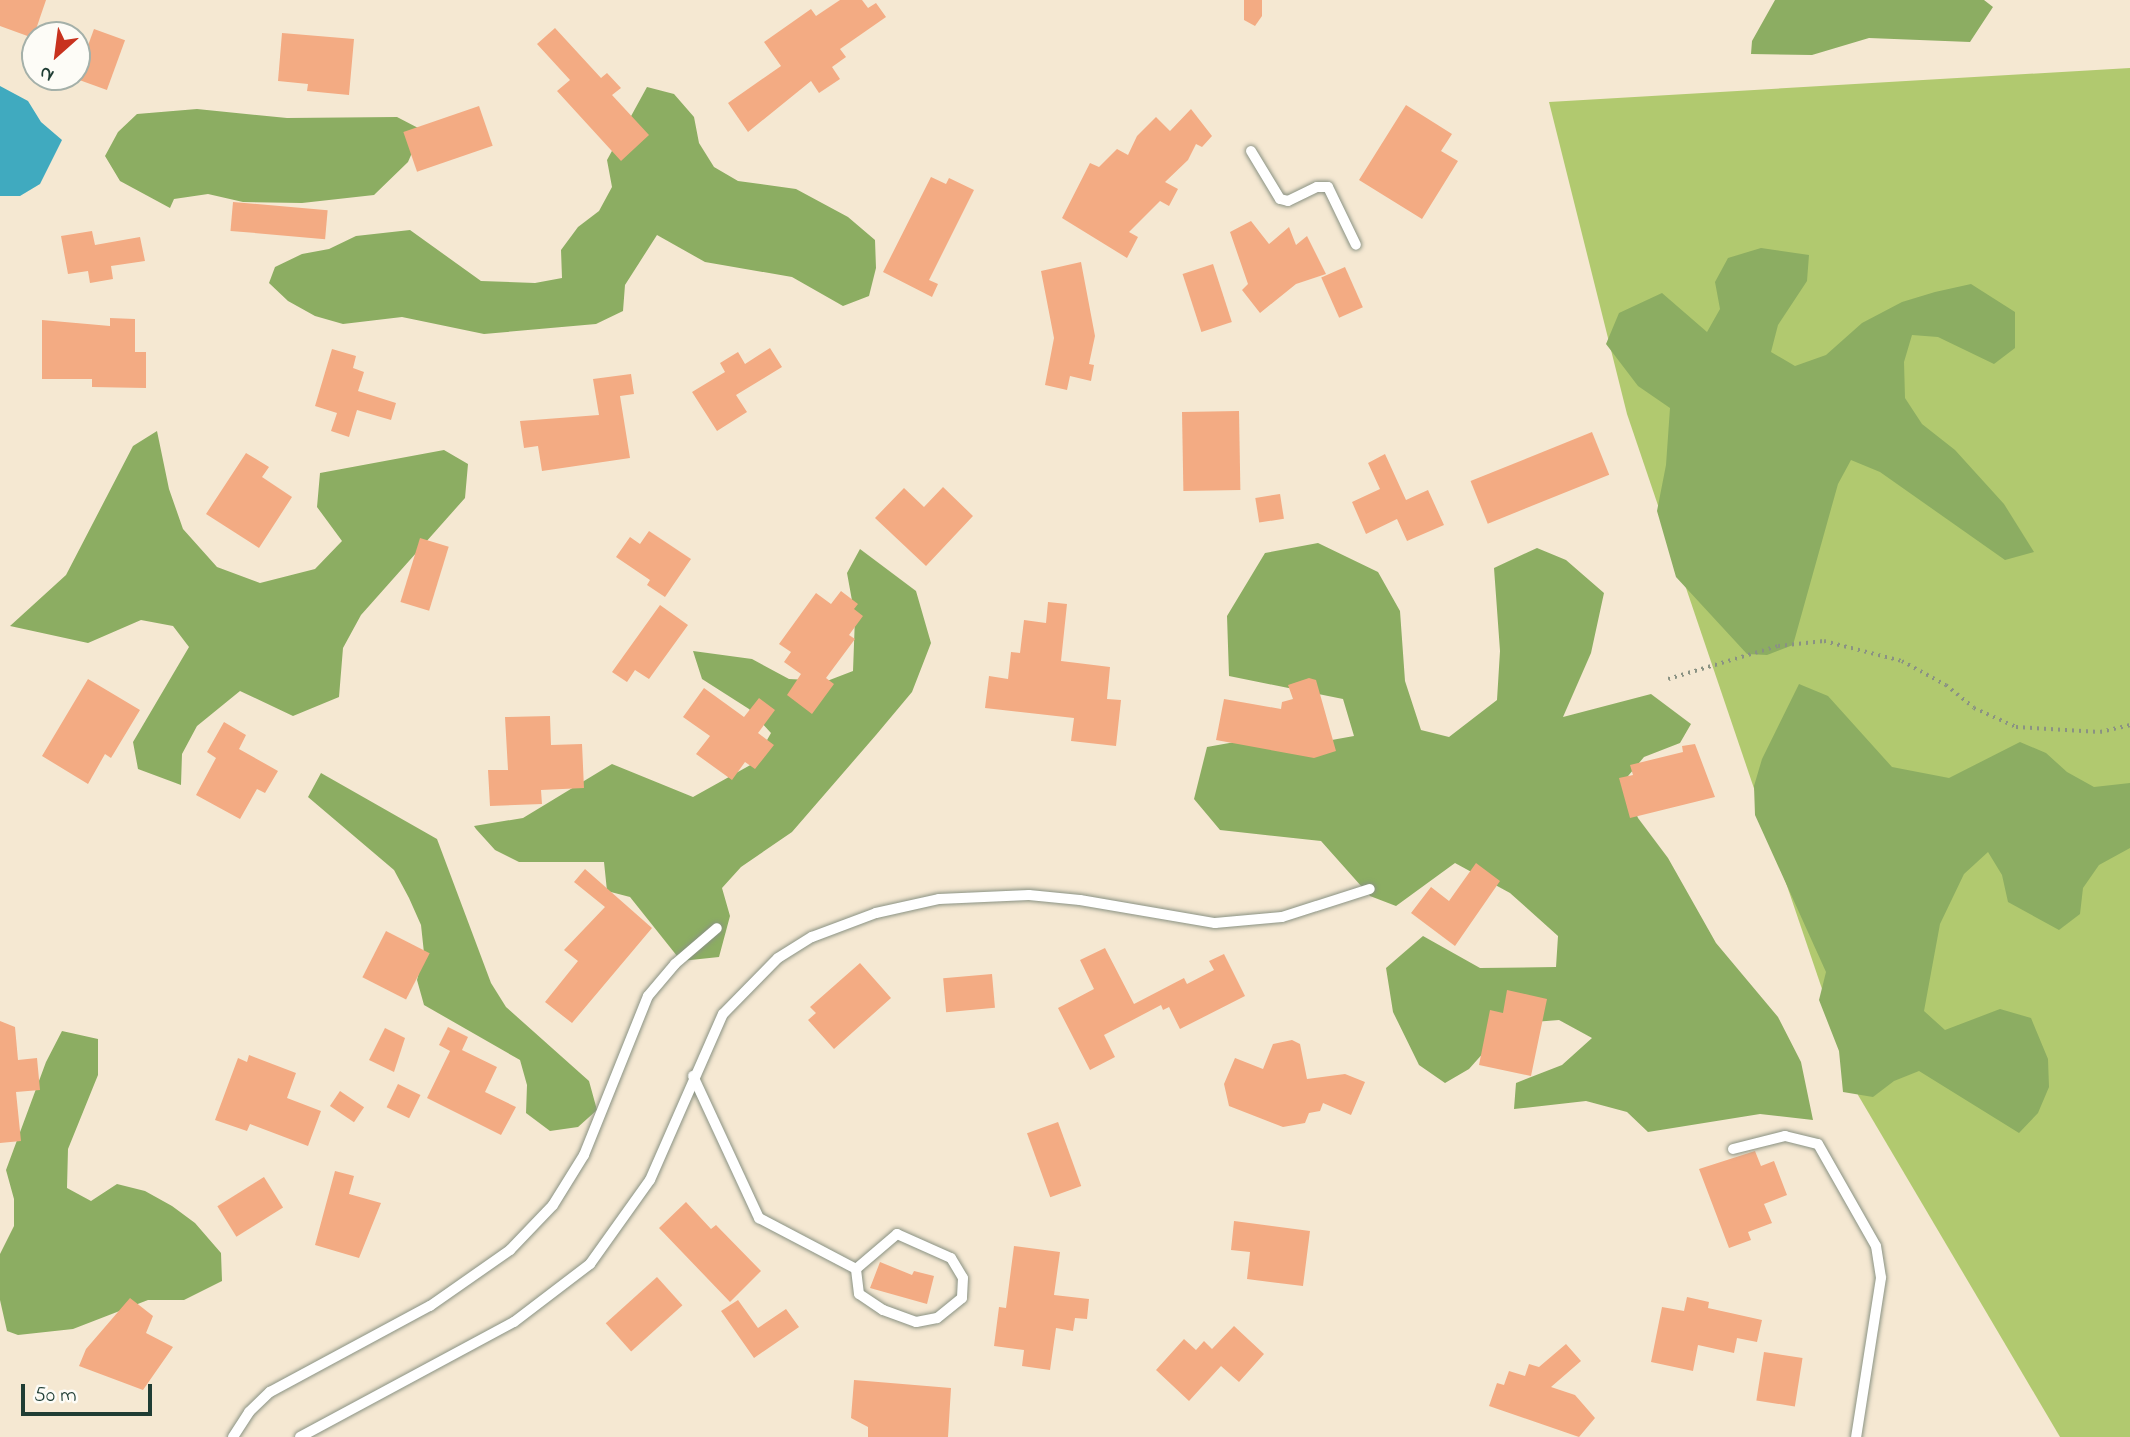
<!DOCTYPE html>
<style>
body{margin:0}
#map{position:relative;width:2130px;height:1437px;overflow:hidden;background:#f5e8d2;font-family:"Indie Flower",sans-serif}
div>[style]{position:absolute}
.green>*{inset:0;background:#b1c96f}
.forest>*{inset:0;background:#8cad62}
.water>*{inset:0;background:#40aabf}
.building>*{inset:0;background:#f3ab83;transform-origin:0 0}
.path>*{height:3.5px;margin-top:-1.75px;transform-origin:0;background:repeating-linear-gradient(90deg,#8a9283 0 2px,transparent 0 7px)}
.roads{filter:drop-shadow(0 0 2px #8a9283) drop-shadow(0 0 2px #8a9283)}
.lane>*{height:10px;margin:-5px;padding:0 5px;transform-origin:5px;border-radius:5px;background:#fff}
span{translate:-50% -50%;white-space:nowrap;text-align:center;line-height:1.15;-webkit-text-stroke:5px #fdfcf7;paint-order:stroke}
.north{position:absolute;left:21px;top:21px;width:70px;height:70px;box-sizing:border-box;background:#fdfcf7;border:2px solid #a4b0a9;border-radius:50%;rotate:208deg;font-size:19px;font-weight:700;line-height:28px;text-align:center;color:#1f3d34}
.north::after{content:'';display:block;margin:auto;width:24px;height:32px;background:#c8321e;clip-path:polygon(50% 0,100% 100%,50% 72%,0 100%)}
.scale{position:absolute;left:21px;top:1384px;width:131px;height:32px;box-sizing:border-box;border:4px solid #1f3d34;border-top:0;padding-left:9px;font-size:21px;line-height:24px;white-space:nowrap;color:#1f3d34;-webkit-text-stroke:5px #fdfcf7;paint-order:stroke}
</style>
<div id="map">
<div class="green">
<div style="clip-path:polygon(2130px 68px,2130px 1437px,2060px 1437px,1858px 1095px,1627px 414px,1549px 102px)"></div>
</div>
<div class="forest">
<div style="clip-path:polygon(1775px 0,1984px 0,1993px 7px,1970px 42px,1869px 38px,1812px 55px,1751px 54px,1752px 41px)"></div>
<div style="clip-path:polygon(647px 87px,674px 94px,694px 117px,699px 143px,714px 167px,738px 181px,796px 189px,848px 217px,875px 240px,876px 268px,869px 296px,843px 306px,792px 277px,705px 262px,657px 235px,625px 285px,623px 311px,596px 324px,484px 334px,402px 317px,343px 324px,315px 316px,288px 301px,269px 283px,275px 267px,302px 254px,329px 249px,356px 236px,410px 230px,481px 281px,535px 283px,562px 278px,561px 250px,578px 227px,599px 211px,612px 187px,607px 160px)"></div>
<div style="clip-path:polygon(197px 109px,287px 118px,397px 117px,422px 130px,408px 162px,374px 195px,302px 203px,243px 202px,208px 194px,174px 199px,170px 208px,120px 181px,105px 156px,118px 132px,137px 114px)"></div>
<div style="clip-path:polygon(1761px 248px,1809px 255px,1807px 281px,1778px 325px,1771px 352px,1795px 366px,1826px 355px,1862px 323px,1902px 302px,1935px 292px,1971px 284px,2015px 312px,2015px 348px,1994px 364px,1938px 337px,1912px 335px,1904px 362px,1905px 398px,1922px 424px,1955px 450px,2004px 504px,2034px 552px,2005px 560px,1880px 472px,1851px 460px,1838px 484px,1793px 645px,1767px 655px,1747px 654px,1676px 577px,1657px 511px,1666px 465px,1670px 408px,1638px 386px,1606px 344px,1619px 313px,1662px 293px,1707px 332px,1720px 309px,1715px 282px,1728px 258px)"></div>
<div style="clip-path:polygon(157px 431px,169px 489px,183px 529px,217px 567px,260px 583px,315px 569px,342px 541px,317px 507px,320px 473px,444px 450px,468px 464px,465px 498px,361px 615px,343px 648px,339px 697px,293px 716px,240px 691px,197px 726px,182px 754px,181px 785px,138px 769px,133px 742px,189px 647px,173px 626px,141px 620px,88px 643px,10px 626px,66px 575px,133px 446px)"></div>
<div style="clip-path:polygon(1318px 543px,1378px 572px,1400px 611px,1405px 681px,1421px 730px,1449px 737px,1497px 700px,1500px 651px,1494px 568px,1537px 548px,1566px 560px,1604px 593px,1591px 653px,1563px 717px,1651px 694px,1691px 724px,1680px 743px,1644px 757px,1623px 782px,1638px 818px,1668px 858px,1716px 943px,1778px 1017px,1801px 1062px,1813px 1120px,1760px 1114px,1648px 1132px,1627px 1112px,1586px 1101px,1514px 1109px,1516px 1083px,1562px 1065px,1592px 1038px,1559px 1020px,1509px 1024px,1469px 1069px,1445px 1083px,1419px 1065px,1393px 1012px,1386px 968px,1423px 936px,1480px 968px,1556px 967px,1558px 936px,1510px 893px,1455px 863px,1396px 906px,1370px 896px,1321px 841px,1220px 830px,1194px 799px,1207px 747px,1246px 740px,1315px 743px,1354px 736px,1343px 699px,1229px 676px,1227px 616px,1265px 553px)"></div>
<div style="clip-path:polygon(860px 549px,916px 591px,931px 643px,912px 692px,876px 735px,792px 832px,741px 867px,722px 888px,730px 916px,719px 957px,681px 961px,630px 897px,607px 891px,604px 862px,519px 862px,495px 850px,476px 829px,474px 826px,523px 818px,612px 764px,693px 797px,754px 763px,771px 733px,749px 709px,702px 679px,693px 651px,752px 659px,789px 679px,827px 681px,853px 671px,855px 617px,847px 573px)"></div>
<div style="clip-path:polygon(1799px 684px,1828px 696px,1892px 767px,1949px 778px,2020px 742px,2046px 753px,2067px 772px,2094px 787px,2130px 783px,2130px 848px,2099px 865px,2083px 888px,2080px 914px,2059px 930px,2008px 902px,2002px 875px,1988px 852px,1964px 874px,1940px 924px,1924px 1011px,1945px 1030px,2000px 1009px,2031px 1018px,2048px 1059px,2049px 1087px,2038px 1113px,2019px 1133px,1919px 1071px,1894px 1081px,1873px 1097px,1843px 1092px,1839px 1051px,1819px 1000px,1826px 972px,1755px 815px,1754px 786px,1762px 759px)"></div>
<div style="clip-path:polygon(321px 773px,437px 839px,491px 983px,506px 1007px,589px 1081px,597px 1110px,578px 1127px,550px 1131px,526px 1113px,527px 1085px,520px 1060px,424px 1005px,417px 980px,424px 953px,421px 925px,409px 898px,394px 870px,308px 797px)"></div>
<div style="clip-path:polygon(62px 1031px,98px 1039px,98px 1075px,68px 1149px,67px 1188px,91px 1201px,117px 1184px,145px 1191px,172px 1206px,195px 1223px,221px 1253px,222px 1281px,184px 1300px,148px 1300px,73px 1329px,18px 1335px,7px 1331px,0 1300px,0 1254px,14px 1226px,14px 1199px,6px 1170px,46px 1062px)"></div>
</div>
<div class="water">
<div style="clip-path:polygon(0 86px,28px 101px,41px 122px,62px 140px,40px 184px,20px 196px,0 196px)"></div>
</div>
<div class="building">
<div style="clip-path:polygon(0 0,46px 0,33px 38px,0 26px)"></div>
<div style="clip-path:polygon(840px 0,862px 0,868px 8px,876px 3px,886px 17px,840px 49px,846px 57px,832px 67px,840px 79px,819px 93px,811px 81px,748px 132px,728px 103px,781px 66px,764px 42px,811px 9px,816px 16px)"></div>
<div style="clip-path:polygon(1244px 0,1262px 0,1262px 16px,1255px 26px,1244px 20px)"></div>
<div style="clip-path:polygon(555px 28px,601px 78px,607px 73px,621px 88px,612px 95px,649px 135px,621px 161px,557px 91px,570px 80px,537px 44px)"></div>
<div style="left:94px;top:29px;width:33px;height:53px;rotate:20deg"></div>
<div style="clip-path:polygon(282px 33px,354px 39px,349px 95px,307px 91px,308px 84px,278px 81px)"></div>
<div style="clip-path:polygon(1406px 105px,1452px 134px,1441px 151px,1458px 161px,1422px 219px,1359px 180px)"></div>
<div style="left:479px;top:106px;width:42px;height:80px;rotate:71deg"></div>
<div style="clip-path:polygon(1191px 109px,1212px 136px,1202px 147px,1196px 144px,1188px 160px,1165px 182px,1178px 189px,1169px 206px,1160px 201px,1129px 232px,1138px 237px,1127px 258px,1062px 218px,1090px 163px,1099px 167px,1117px 149px,1128px 155px,1137px 136px,1156px 117px,1170px 131px)"></div>
<div style="clip-path:polygon(931px 177px,946px 184px,949px 178px,974px 190px,929px 280px,938px 284px,932px 297px,883px 272px)"></div>
<div style="left:233px;top:202px;width:95px;height:29px;rotate:5deg"></div>
<div style="clip-path:polygon(1251px 221px,1269px 244px,1289px 227px,1296px 245px,1307px 236px,1326px 274px,1296px 284px,1260px 313px,1242px 290px,1248px 284px,1230px 232px)"></div>
<div style="clip-path:polygon(92px 231px,95px 245px,140px 237px,145px 261px,111px 266px,113px 279px,90px 283px,88px 271px,68px 274px,61px 236px)"></div>
<div style="clip-path:polygon(1081px 262px,1095px 336px,1089px 364px,1094px 365px,1091px 381px,1070px 376px,1067px 390px,1045px 385px,1054px 338px,1041px 271px)"></div>
<div style="left:1213px;top:264px;width:61px;height:32px;rotate:72deg"></div>
<div style="left:1345px;top:267px;width:44px;height:26px;rotate:66deg"></div>
<div style="clip-path:polygon(110px 318px,135px 319px,135px 352px,146px 352px,146px 388px,92px 387px,92px 379px,42px 379px,42px 320px,110px 326px)"></div>
<div style="clip-path:polygon(770px 348px,782px 367px,736px 395px,747px 412px,717px 431px,692px 392px,725px 372px,720px 363px,738px 352px,745px 364px)"></div>
<div style="clip-path:polygon(332px 349px,356px 356px,353px 368px,364px 372px,358px 391px,396px 403px,391px 420px,357px 410px,349px 437px,331px 431px,337px 413px,315px 406px)"></div>
<div style="clip-path:polygon(631px 374px,634px 394px,620px 396px,630px 458px,542px 471px,538px 446px,524px 448px,520px 421px,599px 415px,593px 379px)"></div>
<div style="left:1239px;top:411px;width:79px;height:57px;rotate:89deg"></div>
<div style="left:1592px;top:432px;width:46px;height:131px;rotate:68deg"></div>
<div style="clip-path:polygon(246px 453px,269px 467px,262px 477px,292px 497px,259px 548px,206px 514px)"></div>
<div style="clip-path:polygon(1385px 454px,1406px 500px,1428px 490px,1444px 525px,1407px 541px,1397px 519px,1366px 534px,1352px 502px,1380px 489px,1368px 463px)"></div>
<div style="clip-path:polygon(943px 487px,973px 516px,926px 566px,875px 518px,904px 488px,924px 507px)"></div>
<div style="left:1280px;top:494px;width:25px;height:25px;rotate:81deg"></div>
<div style="clip-path:polygon(649px 531px,691px 559px,665px 597px,647px 585px,650px 580px,616px 557px,630px 537px,640px 544px)"></div>
<div style="left:420px;top:538px;width:30px;height:67px;rotate:17deg"></div>
<div style="clip-path:polygon(841px 591px,858px 604px,854px 609px,863px 616px,849px 635px,855px 639px,826px 678px,834px 684px,812px 714px,787px 695px,801px 674px,784px 662px,791px 652px,779px 644px,816px 593px,831px 604px)"></div>
<div style="clip-path:polygon(1048px 602px,1067px 604px,1061px 661px,1110px 667px,1107px 699px,1121px 700px,1116px 746px,1071px 741px,1074px 718px,985px 708px,989px 676px,1008px 679px,1011px 652px,1020px 653px,1024px 620px,1046px 623px)"></div>
<div style="clip-path:polygon(660px 605px,688px 625px,649px 679px,635px 670px,627px 682px,612px 672px)"></div>
<div style="clip-path:polygon(1309px 678px,1316px 680px,1336px 751px,1314px 758px,1216px 740px,1224px 699px,1281px 709px,1282px 702px,1293px 699px,1288px 685px)"></div>
<div style="clip-path:polygon(88px 679px,140px 710px,111px 758px,105px 754px,88px 784px,42px 756px)"></div>
<div style="clip-path:polygon(704px 688px,744px 717px,759px 698px,775px 710px,758px 733px,774px 745px,755px 769px,745px 762px,732px 780px,696px 754px,710px 736px,683px 717px)"></div>
<div style="clip-path:polygon(550px 716px,551px 745px,582px 744px,584px 788px,541px 790px,542px 804px,490px 806px,488px 770px,508px 770px,505px 717px)"></div>
<div style="clip-path:polygon(224px 722px,246px 735px,239px 749px,278px 771px,265px 793px,257px 789px,240px 819px,196px 795px,216px 758px,207px 752px)"></div>
<div style="clip-path:polygon(1695px 744px,1715px 797px,1630px 818px,1619px 778px,1633px 775px,1630px 765px,1683px 752px,1682px 746px)"></div>
<div style="clip-path:polygon(1476px 863px,1500px 881px,1455px 946px,1411px 913px,1431px 887px,1449px 901px)"></div>
<div style="clip-path:polygon(585px 869px,652px 928px,572px 1023px,545px 1002px,578px 961px,564px 950px,605px 907px,574px 882px)"></div>
<div style="left:386px;top:931px;width:49px;height:52px;rotate:27deg"></div>
<div style="clip-path:polygon(1105px 948px,1134px 1004px,1184px 978px,1187px 984px,1214px 970px,1209px 961px,1224px 954px,1245px 996px,1180px 1029px,1169px 1007px,1163px 1010px,1161px 1005px,1104px 1035px,1115px 1057px,1090px 1070px,1058px 1008px,1094px 989px,1080px 960px)"></div>
<div style="clip-path:polygon(860px 963px,891px 998px,834px 1049px,808px 1020px,816px 1013px,810px 1007px)"></div>
<div style="left:992px;top:974px;width:34px;height:49px;rotate:85deg"></div>
<div style="clip-path:polygon(1507px 990px,1547px 999px,1531px 1076px,1479px 1065px,1490px 1010px,1503px 1013px)"></div>
<div style="clip-path:polygon(0 1021px,15px 1027px,18px 1060px,37px 1058px,40px 1090px,16px 1092px,21px 1141px,0 1143px)"></div>
<div style="clip-path:polygon(448px 1027px,468px 1037px,462px 1050px,497px 1067px,485px 1092px,516px 1107px,501px 1135px,427px 1098px,450px 1051px,439px 1045px)"></div>
<div style="clip-path:polygon(385px 1028px,405px 1038px,394px 1072px,369px 1060px)"></div>
<div style="clip-path:polygon(1292px 1040px,1300px 1044px,1307px 1079px,1345px 1074px,1365px 1082px,1351px 1115px,1323px 1103px,1320px 1111px,1309px 1113px,1305px 1123px,1283px 1127px,1229px 1106px,1224px 1084px,1235px 1058px,1263px 1069px,1273px 1044px)"></div>
<div style="clip-path:polygon(249px 1055px,296px 1073px,287px 1098px,321px 1111px,308px 1146px,250px 1124px,247px 1131px,215px 1120px,238px 1058px,247px 1062px)"></div>
<div style="left:398px;top:1084px;width:25px;height:26px;rotate:26deg"></div>
<div style="left:340px;top:1091px;width:29px;height:18px;rotate:34deg"></div>
<div style="left:1058px;top:1122px;width:68px;height:33px;rotate:70deg"></div>
<div style="clip-path:polygon(1755px 1151px,1761px 1166px,1774px 1161px,1787px 1195px,1764px 1204px,1772px 1223px,1748px 1232px,1751px 1240px,1729px 1248px,1699px 1169px)"></div>
<div style="clip-path:polygon(335px 1171px,354px 1176px,349px 1194px,381px 1203px,359px 1258px,315px 1245px)"></div>
<div style="left:264px;top:1177px;width:36px;height:55px;rotate:58deg"></div>
<div style="clip-path:polygon(686px 1202px,711px 1229px,716px 1225px,761px 1271px,730px 1302px,659px 1228px)"></div>
<div style="clip-path:polygon(1234px 1221px,1310px 1231px,1303px 1286px,1247px 1279px,1250px 1252px,1231px 1250px)"></div>
<div style="clip-path:polygon(1014px 1246px,1060px 1252px,1054px 1295px,1089px 1299px,1087px 1319px,1075px 1318px,1073px 1331px,1056px 1328px,1050px 1370px,1022px 1366px,1024px 1350px,994px 1346px,999px 1307px,1006px 1308px)"></div>
<div style="clip-path:polygon(880px 1262px,912px 1275px,914px 1271px,934px 1276px,927px 1304px,870px 1288px)"></div>
<div style="left:657px;top:1277px;width:38px;height:69px;rotate:48deg"></div>
<div style="clip-path:polygon(1687px 1297px,1709px 1302px,1708px 1308px,1762px 1320px,1757px 1342px,1737px 1338px,1734px 1353px,1698px 1345px,1693px 1371px,1651px 1362px,1662px 1307px,1684px 1311px)"></div>
<div style="clip-path:polygon(130px 1298px,153px 1316px,146px 1333px,173px 1347px,143px 1390px,79px 1366px,86px 1349px)"></div>
<div style="clip-path:polygon(738px 1300px,758px 1328px,786px 1309px,799px 1327px,754px 1358px,721px 1311px)"></div>
<div style="clip-path:polygon(1234px 1326px,1264px 1354px,1239px 1382px,1221px 1366px,1189px 1401px,1156px 1370px,1184px 1339px,1196px 1350px,1204px 1341px,1212px 1349px)"></div>
<div style="clip-path:polygon(1566px 1344px,1581px 1361px,1551px 1387px,1575px 1395px,1595px 1418px,1579px 1437px,1489px 1406px,1497px 1383px,1504px 1385px,1509px 1371px,1525px 1376px,1529px 1364px,1539px 1367px)"></div>
<div style="left:1764px;top:1352px;width:39px;height:49px;rotate:9deg"></div>
<div style="clip-path:polygon(854px 1380px,951px 1388px,948px 1437px,868px 1437px,868px 1427px,851px 1418px)"></div>
</div>
<div class="path">
<div style="left:1668px;top:679px;width:115px;rotate:-16.7deg"></div>
<div style="left:1778px;top:646px;width:46px;rotate:-6.2deg"></div>
<div style="left:1824px;top:641px;width:81px;rotate:14.4deg"></div>
<div style="left:1902px;top:661px;width:50px;rotate:28.6deg"></div>
<div style="left:1946px;top:685px;width:36px;rotate:39deg"></div>
<div style="left:1974px;top:708px;width:46px;rotate:24.3deg"></div>
<div style="left:2016px;top:727px;width:84px;rotate:3.4deg"></div>
<div style="left:2100px;top:732px;width:31px;rotate:-13deg"></div>
</div>
<div class="roads">
<div class="lane">
<div style="left:1251px;top:151px;width:56px;rotate:58.9deg"></div>
<div style="left:1280px;top:199px;width:8px;rotate:14deg"></div>
<div style="left:1288px;top:201px;width:32px;rotate:-26deg"></div>
<div style="left:1317px;top:187px;width:11px"></div>
<div style="left:1328px;top:187px;width:64px;rotate:64.2deg"></div>
<div style="left:693px;top:1076px;width:157px;rotate:65.1deg"></div>
<div style="left:759px;top:1218px;width:110px;rotate:27.7deg"></div>
<div style="left:1733px;top:1149px;width:54px;rotate:-14deg"></div>
<div style="left:1785px;top:1136px;width:34px;rotate:14deg"></div>
<div style="left:1818px;top:1144px;width:117px;rotate:60.4deg"></div>
<div style="left:1876px;top:1246px;width:32px;rotate:81deg"></div>
<div style="left:1881px;top:1278px;width:161px;rotate:98.9deg"></div>
<div style="left:897px;top:1234px;width:59px;rotate:24deg"></div>
<div style="left:951px;top:1258px;width:23px;rotate:59deg"></div>
<div style="left:963px;top:1278px;width:20px;rotate:93deg"></div>
<div style="left:962px;top:1298px;width:32px;rotate:141deg"></div>
<div style="left:937px;top:1318px;width:21px;rotate:169deg"></div>
<div style="left:916px;top:1322px;width:35px;rotate:-160deg"></div>
<div style="left:883px;top:1310px;width:29px;rotate:-146deg"></div>
<div style="left:859px;top:1294px;width:25px;rotate:-97deg"></div>
<div style="left:856px;top:1269px;width:54px;rotate:-40.5deg"></div>
<div style="left:233px;top:1437px;width:30px;rotate:-57deg"></div>
<div style="left:249px;top:1412px;width:29px;rotate:-44deg"></div>
<div style="left:270px;top:1392px;width:182px;rotate:-28.3deg"></div>
<div style="left:430px;top:1306px;width:98px;rotate:-35deg"></div>
<div style="left:510px;top:1250px;width:62px;rotate:-46.3deg"></div>
<div style="left:553px;top:1205px;width:59px;rotate:-58.2deg"></div>
<div style="left:584px;top:1155px;width:171px;rotate:-68.1deg"></div>
<div style="left:648px;top:996px;width:42px;rotate:-49.8deg"></div>
<div style="left:675px;top:964px;width:55px;rotate:-40.6deg"></div>
<div style="left:300px;top:1437px;width:243px;rotate:-28.3deg"></div>
<div style="left:514px;top:1322px;width:96px;rotate:-37.3deg"></div>
<div style="left:590px;top:1264px;width:103px;rotate:-54.5deg"></div>
<div style="left:650px;top:1180px;width:181px;rotate:-66.3deg"></div>
<div style="left:723px;top:1014px;width:78px;rotate:-45.5deg"></div>
<div style="left:778px;top:958px;width:40px;rotate:-32deg"></div>
<div style="left:812px;top:937px;width:68px;rotate:-20.6deg"></div>
<div style="left:876px;top:913px;width:65px;rotate:-12.5deg"></div>
<div style="left:939px;top:899px;width:90px;rotate:-2.5deg"></div>
<div style="left:1029px;top:895px;width:51px;rotate:5.6deg"></div>
<div style="left:1080px;top:900px;width:137px;rotate:9.7deg"></div>
<div style="left:1215px;top:923px;width:67px;rotate:-5.1deg"></div>
<div style="left:1282px;top:917px;width:92px;rotate:-17.7deg"></div>
</div>
</div>
<div class="north">N</div>
<div class="scale">50 m</div>
</div>
